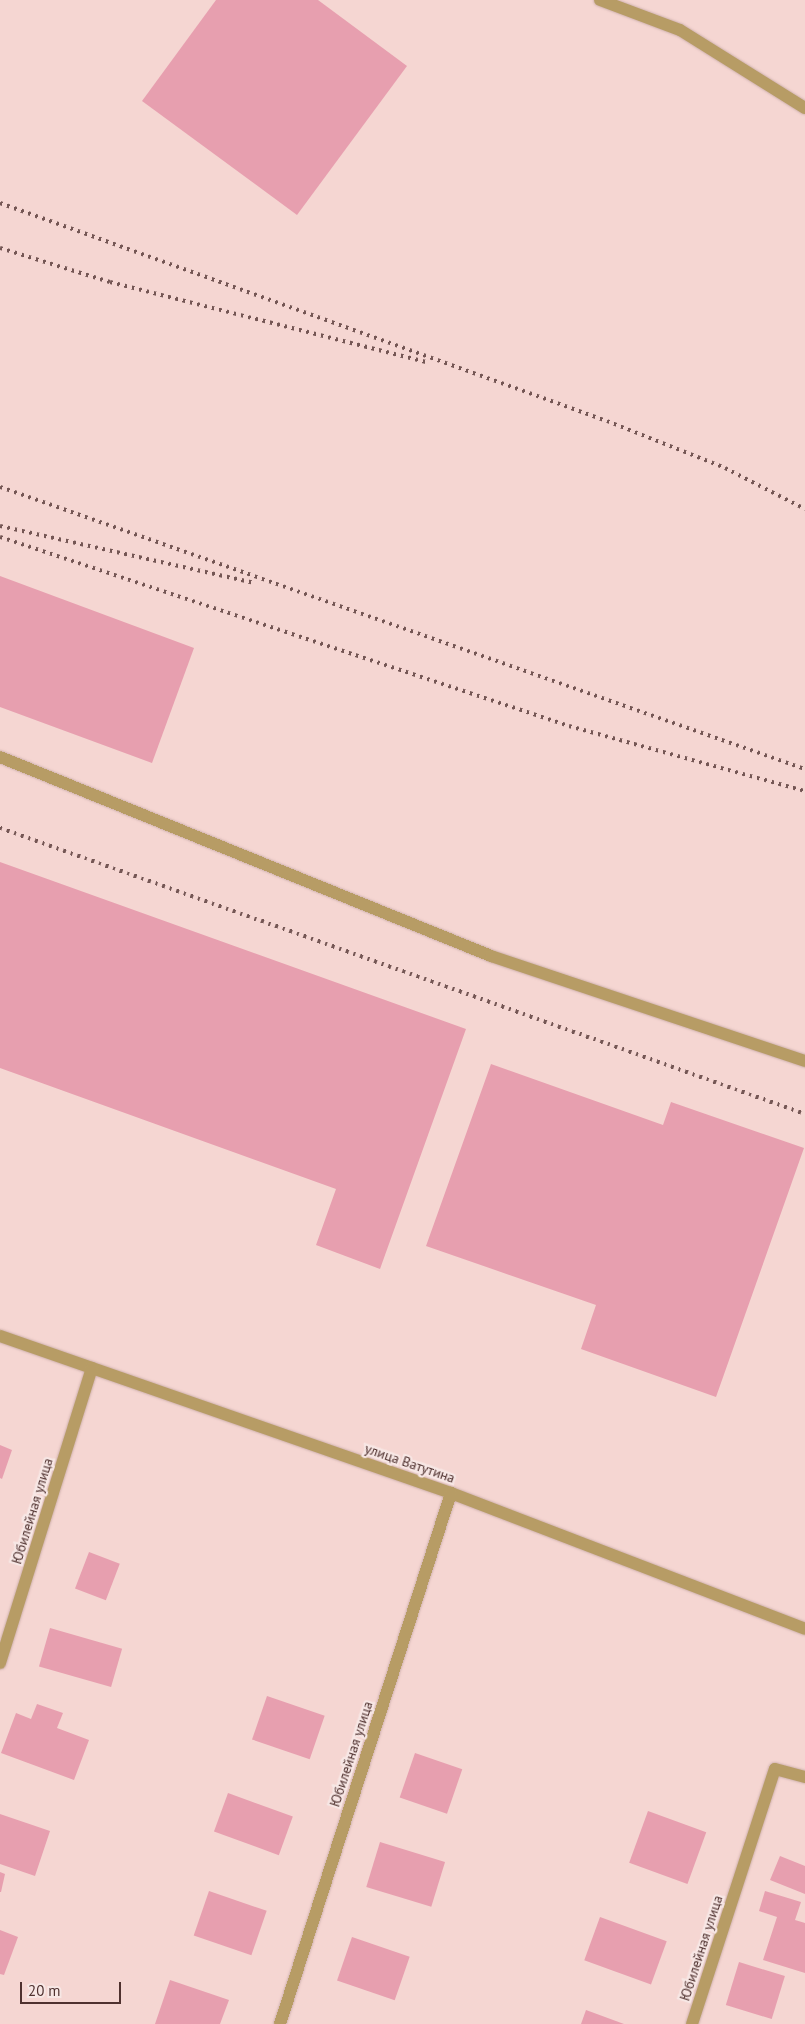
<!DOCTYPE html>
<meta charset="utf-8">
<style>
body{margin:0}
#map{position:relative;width:805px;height:2024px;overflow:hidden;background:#f5d6d2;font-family:"PT Sans",sans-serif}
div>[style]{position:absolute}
.building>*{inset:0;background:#e79faf;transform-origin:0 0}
.roads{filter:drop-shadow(0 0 1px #d0b2ae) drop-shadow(0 0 1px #d0b2ae)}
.minor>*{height:12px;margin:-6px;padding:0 6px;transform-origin:6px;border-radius:6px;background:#b79c65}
.rail>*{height:4px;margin-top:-2px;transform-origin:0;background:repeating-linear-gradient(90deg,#745654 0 2.5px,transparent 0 7.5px)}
span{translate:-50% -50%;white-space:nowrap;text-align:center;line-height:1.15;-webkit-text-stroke:4.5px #f7e7e5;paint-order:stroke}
.street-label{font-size:14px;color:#4f312f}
.scale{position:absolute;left:20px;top:1982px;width:101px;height:22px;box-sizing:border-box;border:2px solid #4f312f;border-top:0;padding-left:6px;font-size:15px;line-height:18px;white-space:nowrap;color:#4f312f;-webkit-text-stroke:4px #f7e7e5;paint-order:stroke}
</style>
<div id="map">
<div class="building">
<div style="clip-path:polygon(216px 0,318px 0,407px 66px,297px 215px,142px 101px)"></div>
<div style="clip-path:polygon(0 576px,194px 648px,152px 763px,0 707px)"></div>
<div style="clip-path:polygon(0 862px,466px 1029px,380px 1269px,316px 1245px,336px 1189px,0 1068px)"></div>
<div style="clip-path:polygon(491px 1064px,663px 1125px,671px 1102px,804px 1148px,716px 1397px,581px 1349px,596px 1305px,426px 1246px)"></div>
<div style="clip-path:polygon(0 1445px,12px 1450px,2px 1479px,0 1478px)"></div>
<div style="left:89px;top:1552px;width:33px;height:39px;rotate:21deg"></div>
<div style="left:50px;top:1628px;width:75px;height:40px;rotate:16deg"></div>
<div style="left:267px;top:1696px;width:61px;height:46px;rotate:19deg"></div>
<div style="clip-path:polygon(37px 1704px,63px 1713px,57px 1728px,89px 1740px,74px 1780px,1px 1753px,16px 1713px,31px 1719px)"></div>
<div style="left:415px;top:1753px;width:50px;height:47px;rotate:19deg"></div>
<div style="left:228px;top:1793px;width:69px;height:41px;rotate:20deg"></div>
<div style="left:648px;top:1811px;width:62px;height:55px;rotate:20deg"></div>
<div style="clip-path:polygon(0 1814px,50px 1831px,35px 1876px,0 1864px)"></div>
<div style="left:380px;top:1842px;width:68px;height:47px;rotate:17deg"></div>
<div style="clip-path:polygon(780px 1856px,805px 1866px,805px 1894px,770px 1880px)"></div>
<div style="clip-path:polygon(0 1872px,5px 1874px,1px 1892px,0 1892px)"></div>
<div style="left:209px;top:1891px;width:61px;height:47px;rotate:19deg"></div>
<div style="clip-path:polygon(765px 1891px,801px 1902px,795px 1920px,805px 1923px,805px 1973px,763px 1960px,777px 1917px,759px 1911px)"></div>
<div style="left:600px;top:1917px;width:71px;height:46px;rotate:20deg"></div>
<div style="clip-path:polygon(0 1930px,18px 1937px,4px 1975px,0 1974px)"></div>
<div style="left:352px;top:1937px;width:61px;height:46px;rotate:19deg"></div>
<div style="left:739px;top:1962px;width:48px;height:45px;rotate:17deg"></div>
<div style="clip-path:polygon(170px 1980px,229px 2000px,220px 2024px,155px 2024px)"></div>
<div style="clip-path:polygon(586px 2010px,624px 2024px,581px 2024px)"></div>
</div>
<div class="roads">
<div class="minor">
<div style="left:600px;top:0;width:85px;rotate:20.6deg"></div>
<div style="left:680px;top:30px;width:147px;rotate:32deg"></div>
<div style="left:0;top:757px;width:530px;rotate:22.06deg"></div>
<div style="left:491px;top:956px;width:331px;rotate:18.5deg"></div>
<div style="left:0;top:1336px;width:478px;rotate:19.2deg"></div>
<div style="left:451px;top:1493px;width:379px;rotate:21deg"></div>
<div style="left:0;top:1663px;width:309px;rotate:-72.7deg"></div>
<div style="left:280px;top:2024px;width:558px;rotate:-72.15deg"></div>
<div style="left:692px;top:2024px;width:268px;rotate:-72deg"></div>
<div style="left:775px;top:1769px;width:31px;rotate:15deg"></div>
</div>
</div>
<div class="rail">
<div style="left:0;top:203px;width:645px;rotate:19.76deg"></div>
<div style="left:607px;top:421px;width:127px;rotate:21.7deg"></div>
<div style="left:725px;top:468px;width:90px;rotate:27.1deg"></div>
<div style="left:0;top:248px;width:115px;rotate:17.2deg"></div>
<div style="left:110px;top:282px;width:327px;rotate:14.2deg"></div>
<div style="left:0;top:487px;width:853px;rotate:19.31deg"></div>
<div style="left:0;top:526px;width:261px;rotate:12.6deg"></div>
<div style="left:0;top:537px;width:600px;rotate:18.37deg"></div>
<div style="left:569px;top:726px;width:245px;rotate:15.4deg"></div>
<div style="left:0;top:828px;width:854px;rotate:19.56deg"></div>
</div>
<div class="street-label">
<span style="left:410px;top:1463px;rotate:19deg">улица Ватутина</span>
<span style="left:32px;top:1511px;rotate:-73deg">Юбилейная улица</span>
<span style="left:351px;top:1754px;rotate:-72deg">Юбилейная улица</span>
<span style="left:701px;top:1948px;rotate:-72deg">Юбилейная улица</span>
</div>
<div class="scale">20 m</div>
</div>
